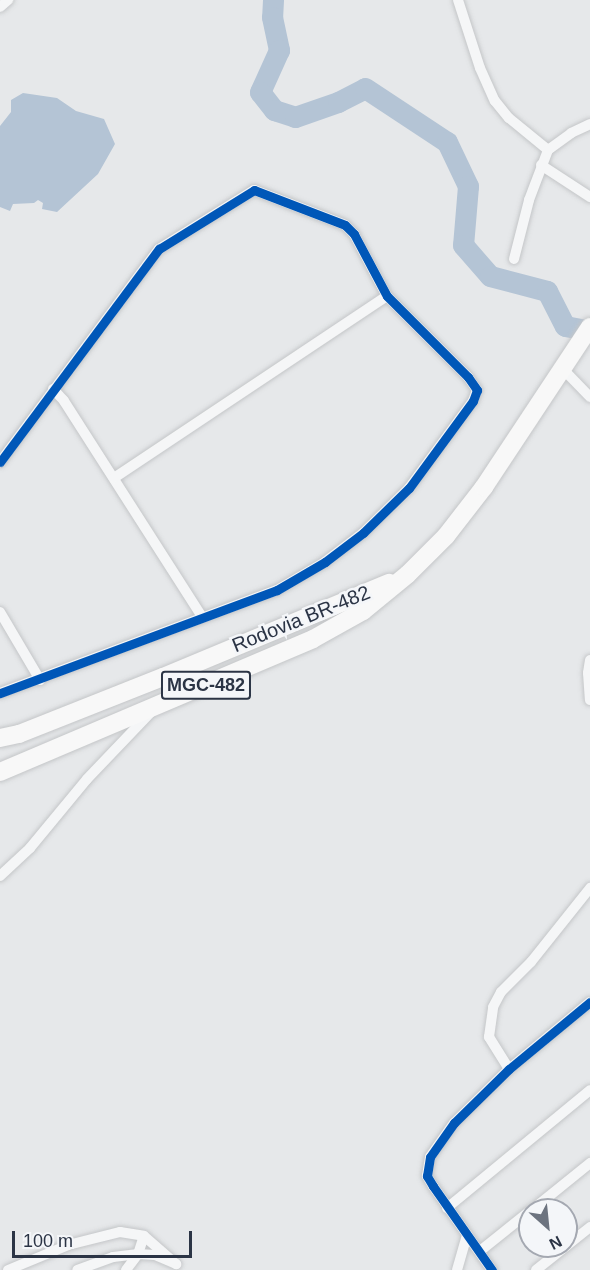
<!DOCTYPE html>
<style>
body{margin:0}
#map{position:relative;width:590px;height:1270px;overflow:hidden;background:#e6e8ea;font-family:Helvetica,sans-serif}
div>[style]{position:absolute}
.water>*{inset:0;background:#b4c4d5}
.river>*{height:21px;margin:-10.5px;padding:0 10.5px;transform-origin:10.5px;border-radius:10.5px;background:#b4c4d5}
.roads{filter:drop-shadow(0 0 2px #c4c6c8) drop-shadow(0 0 2px #c4c6c8)}
.minor>*{height:10px;margin:-5px;padding:0 5px;transform-origin:5px;border-radius:5px;background:#f5f6f7}
.trunk>*{height:18px;margin:-9px;padding:0 9px;transform-origin:9px;border-radius:9px;background:#f8f8f8}
.cycleway>*{height:9px;margin:-4.5px;padding:0 4.5px;transform-origin:4.5px;border-radius:4.5px;background:#0057b8}
span{translate:-50% -50%;white-space:nowrap;text-align:center;line-height:1.15;-webkit-text-stroke:5px #f4f6f9;paint-order:stroke}
.shield-label span{padding:2px 4px;background:#f4f6f9;border:2px solid;border-radius:4px;-webkit-text-stroke-width:0}
.shield-label{font-size:18px;color:#2b3445;font-weight:700}
.street-label{font-size:20px;color:#2b3445}
.north{position:absolute;left:518px;top:1198px;width:60px;height:60px;box-sizing:border-box;background:#f4f6f9;border:2px solid #a4a8b1;border-radius:50%;rotate:153deg;font-size:16px;font-weight:700;line-height:24px;text-align:center;color:#2b3445}
.north::after{content:'';display:block;margin:auto;width:21px;height:27px;background:#6c737f;clip-path:polygon(50% 0,100% 100%,50% 72%,0 100%)}
.scale{position:absolute;left:12px;top:1231px;width:180px;height:27px;box-sizing:border-box;border:3px solid #2b3445;border-top:0;padding-left:8px;font-size:18px;line-height:21px;white-space:nowrap;color:#2b3445;-webkit-text-stroke:4px #f4f6f9;paint-order:stroke}
</style>
<div id="map">
<div class="water">
<div style="clip-path:polygon(23px 93px,57px 98px,76px 111px,104px 119px,115px 144px,98px 174px,57px 212px,42px 209px,43px 203px,38px 200px,34px 203px,13px 204px,10px 211px,0 207px,0 126px,11px 112px,11px 100px)"></div>
</div>
<div class="river">
<div style="left:273px;top:0;width:17px;rotate:93deg"></div>
<div style="left:272px;top:17px;width:34px;rotate:78deg"></div>
<div style="left:279px;top:50px;width:46px;rotate:114.3deg"></div>
<div style="left:260px;top:92px;width:23px;rotate:52deg"></div>
<div style="left:274px;top:110px;width:22px;rotate:18deg"></div>
<div style="left:295px;top:117px;width:46px;rotate:-19.2deg"></div>
<div style="left:338px;top:102px;width:30px;rotate:-27deg"></div>
<div style="left:365px;top:88px;width:98px;rotate:33.4deg"></div>
<div style="left:447px;top:142px;width:49px;rotate:64.5deg"></div>
<div style="left:468px;top:186px;width:59px;rotate:94.8deg"></div>
<div style="left:463px;top:245px;width:41px;rotate:48.9deg"></div>
<div style="left:490px;top:276px;width:59px;rotate:14.7deg"></div>
<div style="left:547px;top:291px;width:39px;rotate:63deg"></div>
<div style="left:565px;top:326px;width:25px;rotate:11deg"></div>
</div>
<div class="roads">
<div class="minor">
<div style="left:458px;top:0;width:71px;rotate:72.1deg"></div>
<div style="left:480px;top:68px;width:36px;rotate:66deg"></div>
<div style="left:495px;top:101px;width:22px;rotate:51deg"></div>
<div style="left:509px;top:118px;width:50px;rotate:39.4deg"></div>
<div style="left:0;top:7px;width:11px;rotate:-41deg"></div>
<div style="left:541px;top:165px;width:59px;rotate:33.1deg"></div>
<div style="left:514px;top:259px;width:61px;rotate:-75.7deg"></div>
<div style="left:529px;top:200px;width:53px;rotate:-69.2deg"></div>
<div style="left:548px;top:150px;width:29px;rotate:-36deg"></div>
<div style="left:571px;top:133px;width:21px;rotate:-25deg"></div>
<div style="left:563px;top:369px;width:39px;rotate:46deg"></div>
<div style="left:53px;top:389px;width:16px;rotate:47deg"></div>
<div style="left:64px;top:401px;width:256px;rotate:57.4deg"></div>
<div style="left:0;top:462px;width:266px;rotate:-53.3deg"></div>
<div style="left:159px;top:249px;width:112px;rotate:-31.8deg"></div>
<div style="left:254px;top:190px;width:97px;rotate:21deg"></div>
<div style="left:345px;top:225px;width:13px;rotate:45deg"></div>
<div style="left:354px;top:234px;width:70px;rotate:62deg"></div>
<div style="left:387px;top:296px;width:115px;rotate:45deg"></div>
<div style="left:468px;top:377px;width:16px;rotate:55deg"></div>
<div style="left:477px;top:390px;width:12px;rotate:110deg"></div>
<div style="left:473px;top:401px;width:108px;rotate:126.3deg"></div>
<div style="left:409px;top:488px;width:64px;rotate:135.6deg"></div>
<div style="left:363px;top:533px;width:48px;rotate:142.7deg"></div>
<div style="left:325px;top:562px;width:56px;rotate:149.7deg"></div>
<div style="left:277px;top:590px;width:296px;rotate:159.6deg"></div>
<div style="left:114px;top:478px;width:328px;rotate:-33.7deg"></div>
<div style="left:0;top:612px;width:79px;rotate:59.5deg"></div>
<div style="left:590px;top:660px;width:13px;rotate:99deg"></div>
<div style="left:588px;top:673px;width:27px;rotate:86deg"></div>
<div style="left:0;top:876px;width:41px;rotate:-43deg"></div>
<div style="left:30px;top:848px;width:89px;rotate:-50.4deg"></div>
<div style="left:87px;top:779px;width:93px;rotate:-46.3deg"></div>
<div style="left:509px;top:1069px;width:38px;rotate:-122deg"></div>
<div style="left:489px;top:1037px;width:30px;rotate:-82deg"></div>
<div style="left:493px;top:1007px;width:17px;rotate:-62deg"></div>
<div style="left:501px;top:992px;width:42px;rotate:-45deg"></div>
<div style="left:531px;top:962px;width:95px;rotate:-51.4deg"></div>
<div style="left:447px;top:1208px;width:185px;rotate:-39.5deg"></div>
<div style="left:532px;top:1210px;width:75px;rotate:-39deg"></div>
<div style="left:480px;top:1251px;width:64px;rotate:-38.7deg"></div>
<div style="left:8px;top:1270px;width:65px;rotate:-22.6deg"></div>
<div style="left:68px;top:1245px;width:54px;rotate:-14deg"></div>
<div style="left:120px;top:1232px;width:24px;rotate:9deg"></div>
<div style="left:144px;top:1236px;width:43px;rotate:41.2deg"></div>
<div style="left:176px;top:1264px;width:23px;rotate:-157deg"></div>
<div style="left:155px;top:1255px;width:17px;rotate:-177deg"></div>
<div style="left:138px;top:1254px;width:25px;rotate:173deg"></div>
<div style="left:113px;top:1257px;width:38px;rotate:160deg"></div>
<div style="left:126px;top:1270px;width:20px;rotate:-53deg"></div>
<div style="left:138px;top:1254px;width:19px;rotate:-72deg"></div>
<div style="left:457px;top:1270px;width:37px;rotate:-74deg"></div>
<div style="left:492px;top:1270px;width:103px;rotate:-125.1deg"></div>
<div style="left:433px;top:1186px;width:12px;rotate:-121deg"></div>
<div style="left:427px;top:1176px;width:19px;rotate:-81deg"></div>
<div style="left:430px;top:1157px;width:42px;rotate:-54.8deg"></div>
<div style="left:454px;top:1123px;width:77px;rotate:-44.5deg"></div>
<div style="left:509px;top:1069px;width:105px;rotate:-39.6deg"></div>
<div style="left:536px;top:1270px;width:69px;rotate:-38.5deg"></div>
</div>
<div class="trunk">
<div style="left:0;top:738px;width:19px;rotate:-12deg"></div>
<div style="left:19px;top:734px;width:155px;rotate:-21.6deg"></div>
<div style="left:163px;top:677px;width:245px;rotate:-22.6deg"></div>
<div style="left:0;top:772px;width:340px;rotate:-23deg"></div>
<div style="left:313px;top:639px;width:57px;rotate:-29.2deg"></div>
<div style="left:363px;top:611px;width:58px;rotate:-39.4deg"></div>
<div style="left:408px;top:574px;width:54px;rotate:-45deg"></div>
<div style="left:446px;top:536px;width:62px;rotate:-52.2deg"></div>
<div style="left:484px;top:487px;width:192px;rotate:-56.5deg"></div>
</div>
</div>
<div class="cycleway">
<div style="left:0;top:462px;width:266px;rotate:-53.3deg"></div>
<div style="left:159px;top:249px;width:112px;rotate:-31.8deg"></div>
<div style="left:254px;top:190px;width:97px;rotate:21deg"></div>
<div style="left:345px;top:225px;width:13px;rotate:45deg"></div>
<div style="left:354px;top:234px;width:70px;rotate:62deg"></div>
<div style="left:387px;top:296px;width:115px;rotate:45deg"></div>
<div style="left:468px;top:377px;width:16px;rotate:55deg"></div>
<div style="left:477px;top:390px;width:12px;rotate:110deg"></div>
<div style="left:473px;top:401px;width:108px;rotate:126.3deg"></div>
<div style="left:409px;top:488px;width:64px;rotate:135.6deg"></div>
<div style="left:363px;top:533px;width:48px;rotate:142.7deg"></div>
<div style="left:325px;top:562px;width:56px;rotate:149.7deg"></div>
<div style="left:277px;top:590px;width:296px;rotate:159.6deg"></div>
<div style="left:492px;top:1270px;width:103px;rotate:-125.1deg"></div>
<div style="left:433px;top:1186px;width:12px;rotate:-121deg"></div>
<div style="left:427px;top:1176px;width:19px;rotate:-81deg"></div>
<div style="left:430px;top:1157px;width:42px;rotate:-54.8deg"></div>
<div style="left:454px;top:1123px;width:77px;rotate:-44.5deg"></div>
<div style="left:509px;top:1069px;width:105px;rotate:-39.6deg"></div>
</div>
<div class="shield-label">
<span style="left:206px;top:685px">MGC-482</span>
</div>
<div class="street-label">
<span style="left:301px;top:619px;rotate:-22deg">Rodovia BR-482</span>
</div>
<div class="north">N</div>
<div class="scale">100 m</div>
</div>
